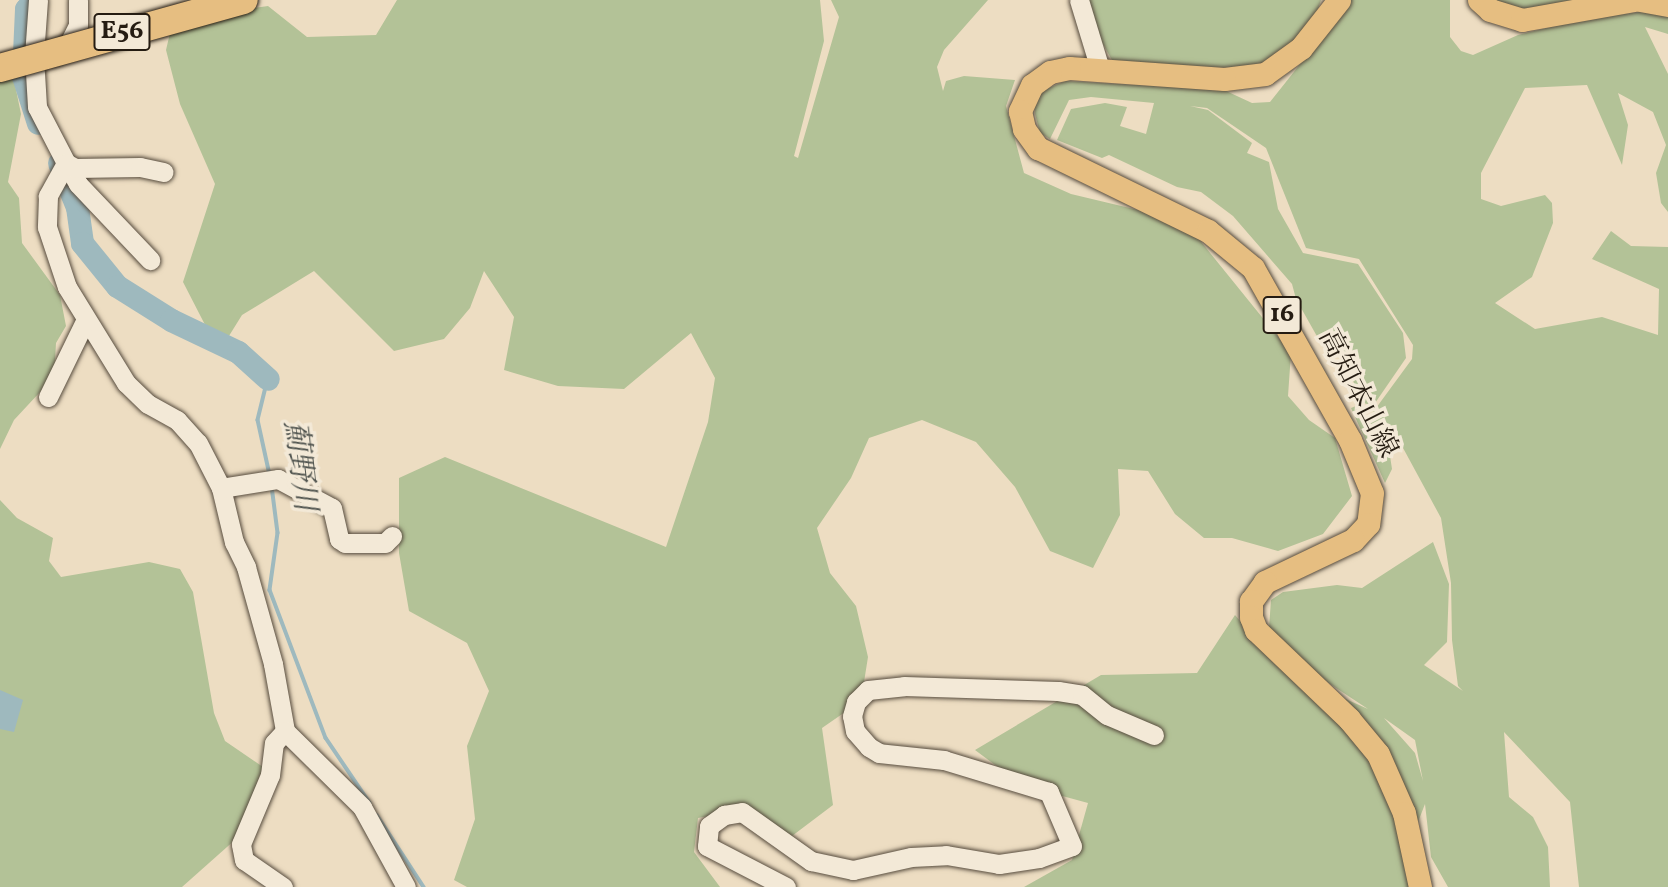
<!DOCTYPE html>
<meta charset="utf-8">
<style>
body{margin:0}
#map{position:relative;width:1668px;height:887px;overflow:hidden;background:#edddc2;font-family:Vollkorn,"Noto Serif JP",serif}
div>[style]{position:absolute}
.green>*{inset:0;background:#b3c297}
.water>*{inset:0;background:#9eb9be}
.stream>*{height:3.5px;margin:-1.75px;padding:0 1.75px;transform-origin:1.75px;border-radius:1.75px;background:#9eb9be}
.river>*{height:23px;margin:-11.5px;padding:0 11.5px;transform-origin:11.5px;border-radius:11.5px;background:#9eb9be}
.roads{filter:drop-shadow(0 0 2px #574c3e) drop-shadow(0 0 2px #574c3e)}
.minor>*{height:19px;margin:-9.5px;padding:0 9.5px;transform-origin:9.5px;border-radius:9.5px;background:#f3e9d7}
.major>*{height:23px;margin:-11.5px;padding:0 11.5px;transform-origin:11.5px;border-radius:11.5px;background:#e6be81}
.bridges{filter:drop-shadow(0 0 2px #251c12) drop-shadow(0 0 2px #251c12)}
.highway-bridge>*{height:28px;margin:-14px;padding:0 14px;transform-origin:14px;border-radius:14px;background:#e6be81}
span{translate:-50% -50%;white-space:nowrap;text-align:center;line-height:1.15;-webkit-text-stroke:7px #f3e9d7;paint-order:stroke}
.shield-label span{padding:2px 5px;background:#f3e9d7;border:2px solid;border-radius:5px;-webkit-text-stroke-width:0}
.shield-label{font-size:26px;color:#251c12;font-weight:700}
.street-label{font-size:28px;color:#251c12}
.water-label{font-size:30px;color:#4f534e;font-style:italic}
</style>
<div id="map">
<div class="green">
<div style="clip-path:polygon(397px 0,820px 0,824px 41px,794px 156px,798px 158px,839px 17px,831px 0,988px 0,944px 50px,937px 67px,943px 91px,946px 81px,964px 76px,1015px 80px,1006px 106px,1024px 173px,1071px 194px,1138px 210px,1198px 238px,1291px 353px,1288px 396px,1309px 420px,1335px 438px,1352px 496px,1323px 534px,1278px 551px,1232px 538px,1204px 538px,1175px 514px,1148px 471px,1118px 469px,1120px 515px,1093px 568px,1050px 551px,1015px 487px,976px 442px,922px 420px,869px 438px,851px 478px,817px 528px,830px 573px,856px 606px,868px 657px,861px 701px,822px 728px,833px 805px,792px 836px,746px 809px,698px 818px,694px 852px,720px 887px,467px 887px,454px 880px,475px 819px,467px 746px,489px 691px,467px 643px,409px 611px,399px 553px,399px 478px,445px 457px,666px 547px,708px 422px,715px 378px,691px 333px,624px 389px,558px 386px,504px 370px,514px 317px,484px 271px,470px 308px,444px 339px,394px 351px,314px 271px,242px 315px,219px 352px,183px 282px,215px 184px,180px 104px,166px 50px,170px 33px,202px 16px,268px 6px,307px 37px,376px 35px)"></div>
<div style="clip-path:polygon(1085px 0,1321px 0,1314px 21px,1284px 51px,1264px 66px,1234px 71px,1113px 62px,1087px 15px)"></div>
<div style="clip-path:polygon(evenodd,1351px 0,1450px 0,1450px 37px,1461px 51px,1473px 55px,1518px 35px,1580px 20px,1640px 12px,1668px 16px,1668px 34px,1645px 27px,1668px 74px,1668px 212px,1661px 203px,1656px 173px,1666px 145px,1653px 112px,1618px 93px,1628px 125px,1622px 165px,1587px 85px,1525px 88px,1481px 173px,1481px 199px,1501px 206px,1545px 195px,1552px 203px,1553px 223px,1532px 277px,1495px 303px,1535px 329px,1602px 317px,1658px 335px,1659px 289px,1592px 259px,1611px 231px,1631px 246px,1668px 247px,1668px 887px,1579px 887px,1570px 802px,1504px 732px,1509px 797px,1533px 817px,1548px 847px,1550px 887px,1448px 887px,1431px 857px,1425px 804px,1411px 840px,1418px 887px,1024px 887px,1072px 860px,1088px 803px,1022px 785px,975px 750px,1101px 675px,1197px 673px,1235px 615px,1283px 671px,1368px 709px,1321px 678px,1269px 628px,1271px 600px,1283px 592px,1337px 585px,1362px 588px,1433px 542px,1449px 584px,1447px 642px,1424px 665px,1463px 691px,1458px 686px,1452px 640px,1451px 583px,1441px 518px,1396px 435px,1388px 443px,1392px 469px,1385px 483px,1351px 408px,1356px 406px,1368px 419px,1412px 359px,1413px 345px,1359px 259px,1306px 248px,1266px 148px,1207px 108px,1190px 106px,1208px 110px,1252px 143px,1247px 153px,1269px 162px,1278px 209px,1303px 253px,1358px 264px,1403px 333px,1406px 358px,1373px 406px,1361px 402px,1339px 343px,1323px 347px,1296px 299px,1292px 284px,1233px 216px,1201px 192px,1177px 187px,1109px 155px,1102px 158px,1057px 140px,1071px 109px,1105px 103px,1127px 107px,1120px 126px,1146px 134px,1154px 103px,1091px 97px,1069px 100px,1050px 139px,1040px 133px,1035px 114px,1034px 102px,1042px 91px,1065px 81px,1224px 90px,1252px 103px,1270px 102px,1351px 0,1384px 718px,1415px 740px,1423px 781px,1415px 753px,1384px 718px)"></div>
<div style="clip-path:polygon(1491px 0,1592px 0,1529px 11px)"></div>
<div style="clip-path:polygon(13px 75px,21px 114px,8px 182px,19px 198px,22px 243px,60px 295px,66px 326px,56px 343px,54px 377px,14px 420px,0 449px,0 79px)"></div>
<div style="clip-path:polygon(0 500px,17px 518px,53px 538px,49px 561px,61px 577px,149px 562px,180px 569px,193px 592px,214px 713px,225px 741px,263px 767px,236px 839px,182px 887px,0 887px)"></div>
</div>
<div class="water">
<div style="clip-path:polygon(0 690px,23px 700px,14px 732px,0 729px)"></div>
</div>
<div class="stream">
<div style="left:268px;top:379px;width:42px;rotate:103.7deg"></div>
<div style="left:258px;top:420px;width:56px;rotate:77.7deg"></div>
<div style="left:272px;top:486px;width:47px;rotate:82.7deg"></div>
<div style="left:278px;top:533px;width:58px;rotate:98deg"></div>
<div style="left:270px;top:590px;width:158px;rotate:69.3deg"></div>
<div style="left:326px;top:738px;width:78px;rotate:55.9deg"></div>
<div style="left:377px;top:815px;width:86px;rotate:56.9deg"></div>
</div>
<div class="river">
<div style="left:34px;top:0;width:12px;rotate:132deg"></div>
<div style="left:26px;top:9px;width:67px;rotate:92.6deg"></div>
<div style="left:23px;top:76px;width:49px;rotate:72.3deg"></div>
<div style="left:59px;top:163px;width:48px;rotate:67.8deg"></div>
<div style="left:77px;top:207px;width:36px;rotate:82deg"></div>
<div style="left:82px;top:243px;width:55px;rotate:50.9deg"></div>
<div style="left:117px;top:286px;width:64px;rotate:32.2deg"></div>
<div style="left:171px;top:320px;width:74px;rotate:25.5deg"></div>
<div style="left:238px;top:352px;width:40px;rotate:42deg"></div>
</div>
<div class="roads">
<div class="minor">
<div style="left:38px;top:0;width:56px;rotate:94.1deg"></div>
<div style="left:34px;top:56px;width:21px;rotate:-5deg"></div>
<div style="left:55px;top:54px;width:16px;rotate:-35deg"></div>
<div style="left:68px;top:45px;width:22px;rotate:-63deg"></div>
<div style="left:78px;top:25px;width:25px;rotate:-90deg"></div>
<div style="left:1079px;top:0;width:72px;rotate:73.1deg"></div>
<div style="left:34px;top:56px;width:51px;rotate:86.6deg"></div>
<div style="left:37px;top:107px;width:63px;rotate:62.6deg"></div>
<div style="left:66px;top:163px;width:24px;rotate:60deg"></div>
<div style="left:78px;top:184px;width:105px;rotate:46.5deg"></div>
<div style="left:66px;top:163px;width:38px;rotate:119deg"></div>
<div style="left:48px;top:196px;width:31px;rotate:92deg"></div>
<div style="left:47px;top:227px;width:63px;rotate:71.6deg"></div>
<div style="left:67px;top:287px;width:113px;rotate:58.4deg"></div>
<div style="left:126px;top:383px;width:30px;rotate:44deg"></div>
<div style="left:148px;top:404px;width:33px;rotate:29deg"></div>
<div style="left:177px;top:420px;width:31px;rotate:48deg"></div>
<div style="left:198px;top:443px;width:51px;rotate:62.9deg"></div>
<div style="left:221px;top:488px;width:56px;rotate:76.5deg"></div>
<div style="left:234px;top:542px;width:28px;rotate:64deg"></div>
<div style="left:246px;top:567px;width:101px;rotate:74.4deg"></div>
<div style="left:273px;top:664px;width:68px;rotate:79.8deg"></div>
<div style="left:285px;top:731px;width:108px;rotate:44.6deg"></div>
<div style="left:362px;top:807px;width:91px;rotate:61.2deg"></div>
<div style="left:66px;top:163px;width:10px;rotate:29deg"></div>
<div style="left:75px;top:168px;width:65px;rotate:-0.9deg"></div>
<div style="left:140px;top:167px;width:24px;rotate:12deg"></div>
<div style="left:48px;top:397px;width:85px;rotate:-64deg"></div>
<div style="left:221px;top:488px;width:58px;rotate:-9deg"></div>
<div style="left:278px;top:479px;width:61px;rotate:28.2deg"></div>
<div style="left:332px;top:508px;width:32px;rotate:77deg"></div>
<div style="left:339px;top:539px;width:7px;rotate:34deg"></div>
<div style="left:345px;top:543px;width:40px"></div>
<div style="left:385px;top:543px;width:10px;rotate:-45deg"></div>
<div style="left:283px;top:887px;width:47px;rotate:-145.3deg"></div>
<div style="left:244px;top:860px;width:16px;rotate:-101deg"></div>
<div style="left:241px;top:844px;width:75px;rotate:-67.2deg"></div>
<div style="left:270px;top:775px;width:32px;rotate:-83deg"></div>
<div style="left:274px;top:743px;width:16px;rotate:-47deg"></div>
<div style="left:786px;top:887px;width:89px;rotate:-152.6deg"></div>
<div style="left:707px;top:846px;width:20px;rotate:-84deg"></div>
<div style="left:709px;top:826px;width:19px;rotate:-36deg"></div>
<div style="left:724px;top:815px;width:18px;rotate:-9deg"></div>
<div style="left:742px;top:812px;width:85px;rotate:35.4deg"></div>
<div style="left:811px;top:861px;width:43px;rotate:12.1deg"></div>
<div style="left:853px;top:870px;width:59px;rotate:-12.6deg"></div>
<div style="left:911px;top:857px;width:35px;rotate:-3deg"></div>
<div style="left:946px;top:855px;width:54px;rotate:9.6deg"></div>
<div style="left:999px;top:864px;width:40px;rotate:-8.5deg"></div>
<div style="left:1039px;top:858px;width:35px;rotate:-20deg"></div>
<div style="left:1072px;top:846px;width:59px;rotate:-113.1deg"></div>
<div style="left:1049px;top:792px;width:110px;rotate:-163.1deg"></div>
<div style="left:944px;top:760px;width:65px;rotate:-173.9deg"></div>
<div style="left:879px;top:753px;width:12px;rotate:-149deg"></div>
<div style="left:869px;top:747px;width:21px;rotate:-131deg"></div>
<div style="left:855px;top:731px;width:15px;rotate:-101deg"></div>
<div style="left:852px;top:716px;width:15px;rotate:-74deg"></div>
<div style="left:856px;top:702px;width:17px;rotate:-45deg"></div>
<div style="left:868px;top:690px;width:36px;rotate:-6deg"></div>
<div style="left:904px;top:686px;width:154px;rotate:1.9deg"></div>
<div style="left:1058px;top:691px;width:24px;rotate:9deg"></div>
<div style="left:1082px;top:695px;width:32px;rotate:39deg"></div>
<div style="left:1107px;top:715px;width:51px;rotate:23.1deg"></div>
</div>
<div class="major">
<div style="left:1339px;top:0;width:61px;rotate:128.4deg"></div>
<div style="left:1301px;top:48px;width:44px;rotate:144.2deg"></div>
<div style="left:1265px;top:74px;width:41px;rotate:173deg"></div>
<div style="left:1224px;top:79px;width:155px;rotate:-175.9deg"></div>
<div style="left:1069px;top:68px;width:19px;rotate:168deg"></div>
<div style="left:1050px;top:72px;width:22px;rotate:144deg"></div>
<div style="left:1032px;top:85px;width:29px;rotate:115deg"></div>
<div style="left:1020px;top:111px;width:18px;rotate:77deg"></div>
<div style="left:1024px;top:129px;width:24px;rotate:54deg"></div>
<div style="left:1038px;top:148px;width:189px;rotate:26deg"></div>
<div style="left:1208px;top:231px;width:58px;rotate:39.4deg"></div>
<div style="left:1253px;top:268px;width:197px;rotate:60.6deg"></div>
<div style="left:1350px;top:440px;width:57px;rotate:67.5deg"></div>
<div style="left:1372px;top:493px;width:31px;rotate:97deg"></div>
<div style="left:1368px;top:524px;width:22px;rotate:133deg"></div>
<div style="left:1353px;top:540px;width:98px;rotate:154.5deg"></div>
<div style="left:1265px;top:582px;width:24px;rotate:126deg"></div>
<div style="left:1251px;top:601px;width:16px;rotate:90deg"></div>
<div style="left:1251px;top:617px;width:14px;rotate:69deg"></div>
<div style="left:1256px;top:630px;width:129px;rotate:43.7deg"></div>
<div style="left:1349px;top:719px;width:45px;rotate:50.4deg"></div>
<div style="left:1378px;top:754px;width:64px;rotate:66.2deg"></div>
<div style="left:1404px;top:813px;width:76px;rotate:77.8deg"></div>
<div style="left:1479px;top:0;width:15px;rotate:42deg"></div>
<div style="left:1490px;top:10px;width:34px;rotate:17deg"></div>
<div style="left:1522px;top:20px;width:114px;rotate:-10.1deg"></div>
<div style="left:1640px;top:0;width:28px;rotate:10deg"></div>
</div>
</div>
<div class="bridges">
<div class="highway-bridge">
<div style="left:0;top:68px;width:253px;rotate:-15.6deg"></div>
</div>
</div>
<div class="shield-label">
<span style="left:122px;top:32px">E56</span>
<span style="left:1282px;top:315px">16</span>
</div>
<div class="street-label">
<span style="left:1357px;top:394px;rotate:63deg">高知本山線</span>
</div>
<div class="water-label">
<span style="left:299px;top:466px;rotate:83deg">薊野川</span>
</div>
</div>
